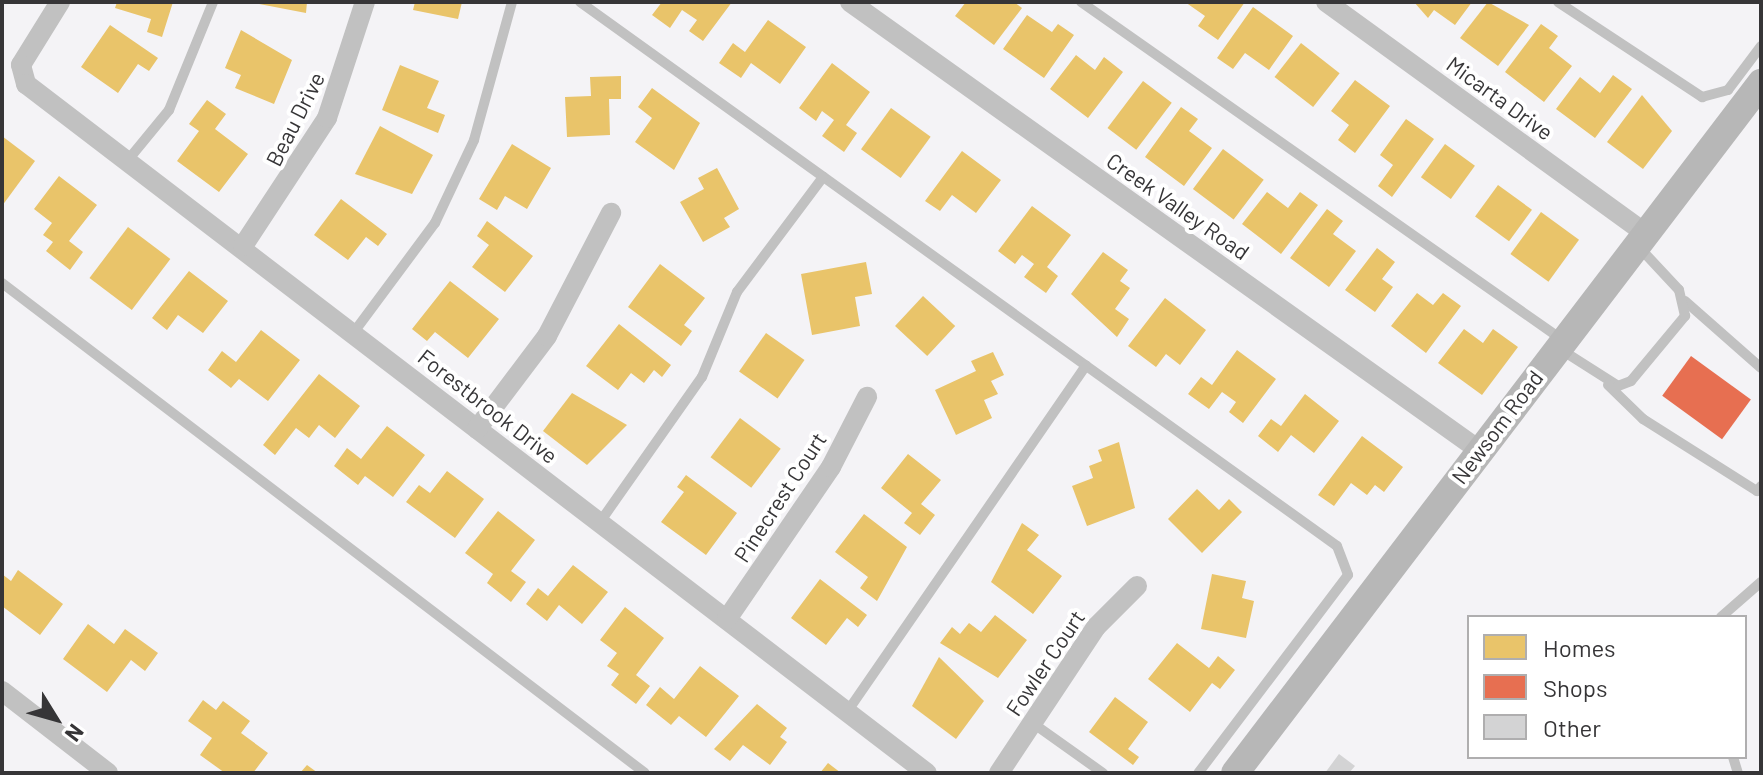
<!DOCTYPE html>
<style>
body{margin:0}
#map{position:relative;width:1763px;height:775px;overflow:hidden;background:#f4f3f6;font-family:Barlow,sans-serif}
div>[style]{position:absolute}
.homes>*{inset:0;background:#e9c46a;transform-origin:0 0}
.shops>*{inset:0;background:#e76f51;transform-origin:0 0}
.building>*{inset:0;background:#d3d3d4}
.lane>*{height:10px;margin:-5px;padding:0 5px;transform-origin:5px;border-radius:5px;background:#c1c1c1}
.street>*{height:20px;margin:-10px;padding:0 10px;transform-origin:10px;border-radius:10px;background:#c1c1c1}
.secondary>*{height:28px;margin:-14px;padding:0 14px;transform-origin:14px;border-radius:14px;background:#b7b7b7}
span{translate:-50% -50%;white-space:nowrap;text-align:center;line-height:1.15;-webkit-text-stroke:8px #fff;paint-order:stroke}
.street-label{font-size:22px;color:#363537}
.frame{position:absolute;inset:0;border:4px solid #363537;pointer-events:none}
.legend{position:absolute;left:1467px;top:615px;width:280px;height:144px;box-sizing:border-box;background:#fff;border:2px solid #afaeaf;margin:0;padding:10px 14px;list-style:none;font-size:24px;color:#363537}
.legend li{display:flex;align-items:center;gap:16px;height:40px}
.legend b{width:40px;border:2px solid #afaeaf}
.north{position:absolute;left:16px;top:679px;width:80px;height:80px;-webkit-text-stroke:6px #fff;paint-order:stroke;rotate:127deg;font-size:22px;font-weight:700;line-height:32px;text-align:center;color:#363537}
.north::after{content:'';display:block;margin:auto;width:28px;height:36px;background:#363537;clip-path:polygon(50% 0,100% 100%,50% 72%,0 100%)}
</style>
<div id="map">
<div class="homes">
<div style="clip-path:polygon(117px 2px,173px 2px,162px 37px,147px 32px,151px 19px,115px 8px)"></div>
<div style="clip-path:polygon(249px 2px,307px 2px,306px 13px)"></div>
<div style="clip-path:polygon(415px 2px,462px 2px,458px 19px,413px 10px)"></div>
<div style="clip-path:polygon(662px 2px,671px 3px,732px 2px,703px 41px,689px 31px,697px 20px,682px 10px,670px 28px,652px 15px)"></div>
<div style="clip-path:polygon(966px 2px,1014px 2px,1022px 8px,994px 45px,955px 16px)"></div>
<div style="clip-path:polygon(1185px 2px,1245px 2px,1218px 40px,1198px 26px,1205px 16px)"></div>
<div style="clip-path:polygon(1414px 2px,1472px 2px,1455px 25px,1434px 10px,1428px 18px)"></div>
<div style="clip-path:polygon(1488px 2px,1529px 25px,1498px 66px,1460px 38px)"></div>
<div style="clip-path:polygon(1253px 7px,1293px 36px,1269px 70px,1245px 53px,1233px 69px,1217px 58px)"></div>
<div style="clip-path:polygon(1027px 15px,1052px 32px,1058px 24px,1074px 35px,1044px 78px,1003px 49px)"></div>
<div style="clip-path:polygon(768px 20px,806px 47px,780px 84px,751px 63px,741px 78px,719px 63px,733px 43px,745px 52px)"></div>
<div style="clip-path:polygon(1541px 24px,1558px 36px,1549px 48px,1572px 66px,1544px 102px,1505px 72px)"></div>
<div style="clip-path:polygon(110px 25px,158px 58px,149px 71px,138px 64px,118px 93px,81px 67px)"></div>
<div style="clip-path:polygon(241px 30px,292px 60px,274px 104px,235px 88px,241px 75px,225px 68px)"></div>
<div style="left:1301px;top:43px;width:49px;height:43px;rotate:38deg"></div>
<div style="clip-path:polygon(1076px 55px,1095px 70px,1104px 57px,1123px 72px,1088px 118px,1050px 89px)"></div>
<div style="clip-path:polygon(832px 63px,870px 92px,846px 125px,857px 133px,844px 152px,822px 136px,834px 120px,822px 111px,816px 121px,799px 108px)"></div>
<div style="clip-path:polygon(400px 65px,439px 81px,427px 108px,445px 115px,438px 133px,382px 110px)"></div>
<div style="clip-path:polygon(1613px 75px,1632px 89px,1595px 138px,1556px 109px,1580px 77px,1600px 93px)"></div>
<div style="clip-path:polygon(621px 76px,621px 99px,609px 99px,610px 135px,567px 137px,565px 97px,591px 96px,590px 77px)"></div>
<div style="clip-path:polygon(1355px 80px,1390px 106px,1355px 153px,1338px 140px,1349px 125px,1331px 111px)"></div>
<div style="left:1143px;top:81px;width:36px;height:59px;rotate:37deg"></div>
<div style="clip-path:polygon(652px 88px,700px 123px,674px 170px,635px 142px,652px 118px,638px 107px)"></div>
<div style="clip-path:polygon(1642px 95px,1672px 131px,1643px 169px,1607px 142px)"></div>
<div style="clip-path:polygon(207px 100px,226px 114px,215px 129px,248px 154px,219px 192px,177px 161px,199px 131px,189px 124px)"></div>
<div style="clip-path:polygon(1181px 107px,1198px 119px,1189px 131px,1212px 148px,1184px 186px,1145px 157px)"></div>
<div style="left:891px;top:108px;width:49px;height:51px;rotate:36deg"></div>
<div style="clip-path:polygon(1406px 119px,1434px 139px,1392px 197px,1378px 186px,1393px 165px,1380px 155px)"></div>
<div style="clip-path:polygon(380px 126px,433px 155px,412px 194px,355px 174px)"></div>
<div style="clip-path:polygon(2px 136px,35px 161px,2px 206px)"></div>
<div style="clip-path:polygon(512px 144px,551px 168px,527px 209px,505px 196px,497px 210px,479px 199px)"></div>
<div style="left:1445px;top:144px;width:37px;height:41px;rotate:36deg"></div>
<div style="left:1223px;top:149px;width:51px;height:50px;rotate:37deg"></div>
<div style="clip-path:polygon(962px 151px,1001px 180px,976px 213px,952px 195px,940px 211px,925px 201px)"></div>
<div style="clip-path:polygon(717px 168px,739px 209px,724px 218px,730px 227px,703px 242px,680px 202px,704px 189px,698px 178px)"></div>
<div style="clip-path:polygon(59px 176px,97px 205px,69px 241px,83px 252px,70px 270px,46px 251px,53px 242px,43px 235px,52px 223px,34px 209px)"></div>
<div style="left:1498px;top:185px;width:42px;height:39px;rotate:36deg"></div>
<div style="clip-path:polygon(1267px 192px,1288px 208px,1300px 192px,1318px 205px,1281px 254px,1242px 224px)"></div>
<div style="clip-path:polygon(341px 199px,387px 234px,378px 246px,366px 237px,348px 260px,314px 235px)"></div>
<div style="clip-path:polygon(1032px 206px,1071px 235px,1047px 267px,1058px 276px,1046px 293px,1024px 277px,1034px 264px,1022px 255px,1015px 264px,998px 251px)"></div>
<div style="clip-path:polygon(1327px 209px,1343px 221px,1333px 234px,1356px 251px,1329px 287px,1290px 258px)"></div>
<div style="left:1541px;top:212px;width:47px;height:52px;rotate:36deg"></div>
<div style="clip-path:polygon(487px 221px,533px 256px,505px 292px,472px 267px,489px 245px,477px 236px)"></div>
<div style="left:128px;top:227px;width:53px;height:64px;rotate:37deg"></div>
<div style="clip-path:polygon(1377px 248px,1395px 262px,1382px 279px,1393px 287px,1375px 312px,1345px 290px)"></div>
<div style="clip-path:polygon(1103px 252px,1128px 270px,1120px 281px,1130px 288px,1115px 309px,1129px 319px,1117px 337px,1071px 294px)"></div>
<div style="clip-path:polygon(866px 262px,872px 294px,855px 297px,860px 326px,812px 335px,801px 274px)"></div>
<div style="clip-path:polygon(660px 264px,705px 298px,684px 325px,692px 331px,681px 346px,628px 307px)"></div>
<div style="clip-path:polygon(189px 271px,228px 301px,203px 333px,178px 315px,167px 330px,152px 318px)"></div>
<div style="clip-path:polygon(450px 281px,499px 319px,468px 358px,435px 332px,427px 341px,412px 329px)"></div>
<div style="clip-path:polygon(1417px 293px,1433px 305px,1443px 293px,1461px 306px,1426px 353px,1391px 326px)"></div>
<div style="left:923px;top:296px;width:44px;height:41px;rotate:43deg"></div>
<div style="clip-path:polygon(1165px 298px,1206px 330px,1180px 365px,1166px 354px,1156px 367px,1128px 346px)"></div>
<div style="clip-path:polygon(619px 324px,671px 365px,662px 377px,654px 370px,644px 383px,631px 373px,618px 390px,586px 366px)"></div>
<div style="clip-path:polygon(1464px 329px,1483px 343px,1493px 329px,1518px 347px,1482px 395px,1438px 363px)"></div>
<div style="clip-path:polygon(261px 330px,300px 360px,268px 401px,239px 379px,231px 388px,208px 370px,222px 351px,236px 362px)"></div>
<div style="left:766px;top:333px;width:47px;height:47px;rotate:35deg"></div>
<div style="clip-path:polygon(1237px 350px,1276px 379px,1243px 423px,1229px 412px,1236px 402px,1222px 392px,1209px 409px,1188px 394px,1201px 377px,1212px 385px)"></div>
<div style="clip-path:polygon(993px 352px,1004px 375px,991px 381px,998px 394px,984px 400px,992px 418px,956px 435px,935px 390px,976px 371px,971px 361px)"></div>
<div style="clip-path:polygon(319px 374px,360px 406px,335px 438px,319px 425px,309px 438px,296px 428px,275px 455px,263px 445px)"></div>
<div style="clip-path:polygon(572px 393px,627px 425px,587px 465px,543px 431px)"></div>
<div style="clip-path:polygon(1305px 394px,1339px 421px,1314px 453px,1291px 435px,1278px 452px,1258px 436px,1271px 419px,1281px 426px)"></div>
<div style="left:740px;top:418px;width:51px;height:49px;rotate:37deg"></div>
<div style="clip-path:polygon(387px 426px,425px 455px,393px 497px,365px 476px,358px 485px,334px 466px,347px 448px,361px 459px)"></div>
<div style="clip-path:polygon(1362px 436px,1403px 467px,1384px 492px,1375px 485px,1367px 495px,1351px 483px,1334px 506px,1318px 495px)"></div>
<div style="clip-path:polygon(1119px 442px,1135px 508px,1087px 526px,1072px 486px,1093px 478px,1089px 466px,1102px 461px,1098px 450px)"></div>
<div style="clip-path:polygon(908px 454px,941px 480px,921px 504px,935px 515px,920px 535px,904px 523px,912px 513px,881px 488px)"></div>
<div style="clip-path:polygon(447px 471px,484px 499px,455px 538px,406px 502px,419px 485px,430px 493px)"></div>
<div style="clip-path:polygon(686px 475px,737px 513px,706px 555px,661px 522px,684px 492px,677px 487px)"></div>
<div style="clip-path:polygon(1197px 489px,1219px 510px,1229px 499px,1242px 512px,1202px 553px,1168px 519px)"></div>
<div style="clip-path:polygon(498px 511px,535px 540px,511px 571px,526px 582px,511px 602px,487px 583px,493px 574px,465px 553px)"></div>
<div style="clip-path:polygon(864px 514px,907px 547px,877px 601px,860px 588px,868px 577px,835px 552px)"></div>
<div style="clip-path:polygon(1022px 523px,1039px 535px,1027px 550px,1062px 576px,1033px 614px,991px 582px)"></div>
<div style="clip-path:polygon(573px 565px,608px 592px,582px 624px,559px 605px,547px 621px,526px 604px,538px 588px,548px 596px)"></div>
<div style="clip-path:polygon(18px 570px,63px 604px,40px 635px,2px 606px,2px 574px,11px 581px)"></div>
<div style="clip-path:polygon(1212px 574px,1246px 581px,1242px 598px,1254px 601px,1246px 638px,1201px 629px)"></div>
<div style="clip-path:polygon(820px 579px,867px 615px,858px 627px,847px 618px,826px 645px,791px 618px)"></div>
<div style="clip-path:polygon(625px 607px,664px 638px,636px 675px,650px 686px,636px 704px,611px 685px,619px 674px,607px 666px,617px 653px,600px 640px)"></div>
<div style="clip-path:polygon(995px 615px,1027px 640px,998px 678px,940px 643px,952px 627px,960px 634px,969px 623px,981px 632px)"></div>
<div style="clip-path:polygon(88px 624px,114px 644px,125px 629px,158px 653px,145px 671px,131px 660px,107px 692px,63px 659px)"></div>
<div style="clip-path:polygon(1177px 643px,1209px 668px,1218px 656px,1235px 670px,1220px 689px,1212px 683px,1190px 712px,1148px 679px)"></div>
<div style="clip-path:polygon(939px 657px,984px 701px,956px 739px,912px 706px)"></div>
<div style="clip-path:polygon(700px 666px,739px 696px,706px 737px,679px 716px,671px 725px,646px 705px,660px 687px,674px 699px)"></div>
<div style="clip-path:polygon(1115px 697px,1148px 722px,1128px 749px,1139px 757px,1133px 765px,1089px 732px)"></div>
<div style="clip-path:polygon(203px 700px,216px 710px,223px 701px,250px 721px,241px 733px,268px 753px,253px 773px,225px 773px,200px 755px,212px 738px,188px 721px)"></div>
<div style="clip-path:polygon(757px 704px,787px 728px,780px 737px,787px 742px,770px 765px,743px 745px,730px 761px,714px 749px)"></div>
<div style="clip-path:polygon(828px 763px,841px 773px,820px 773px)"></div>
<div style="clip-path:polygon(307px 765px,318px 773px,300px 773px)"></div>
</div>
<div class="shops">
<div style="left:1691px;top:356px;width:74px;height:49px;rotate:36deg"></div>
</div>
<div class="building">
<div style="clip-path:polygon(1339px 754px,1355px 766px,1349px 773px,1325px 773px)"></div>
</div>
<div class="lane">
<div style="left:580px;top:2px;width:932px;rotate:35.7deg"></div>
<div style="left:1337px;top:546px;width:31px;rotate:69deg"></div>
<div style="left:1348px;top:575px;width:248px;rotate:127.1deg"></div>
<div style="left:1081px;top:2px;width:586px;rotate:35.07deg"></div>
<div style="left:1558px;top:2px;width:173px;rotate:33.4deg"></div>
<div style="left:1702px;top:97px;width:27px;rotate:-15deg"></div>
<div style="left:1728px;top:90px;width:55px;rotate:-53.1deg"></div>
<div style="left:128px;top:160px;width:65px;rotate:-50.6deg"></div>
<div style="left:169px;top:110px;width:117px;rotate:-67.8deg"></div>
<div style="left:2px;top:283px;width:808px;rotate:37.31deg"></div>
<div style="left:1685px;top:301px;width:101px;rotate:41.4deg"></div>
<div style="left:354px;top:332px;width:136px;rotate:-53.4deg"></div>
<div style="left:435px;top:223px;width:92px;rotate:-64.8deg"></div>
<div style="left:474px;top:140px;width:143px;rotate:-74.6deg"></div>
<div style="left:1560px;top:349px;width:69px;rotate:32.5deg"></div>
<div style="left:1618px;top:386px;width:14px;rotate:-21deg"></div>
<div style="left:1631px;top:381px;width:85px;rotate:-50.3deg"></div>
<div style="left:1685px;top:316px;width:27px;rotate:-103deg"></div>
<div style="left:1679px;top:290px;width:60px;rotate:-133deg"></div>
<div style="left:1608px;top:385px;width:49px;rotate:44.2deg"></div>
<div style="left:1643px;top:419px;width:135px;rotate:32.3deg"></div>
<div style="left:1757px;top:491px;width:6px;rotate:-51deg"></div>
<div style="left:600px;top:522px;width:177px;rotate:-54.9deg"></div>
<div style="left:702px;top:377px;width:92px;rotate:-67.6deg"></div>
<div style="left:737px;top:292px;width:144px;rotate:-53.2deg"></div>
<div style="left:1721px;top:617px;width:53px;rotate:-41.2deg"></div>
<div style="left:847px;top:712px;width:421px;rotate:-55.4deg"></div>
<div style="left:1034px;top:724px;width:85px;rotate:35.4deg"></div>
<div style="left:1733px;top:757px;width:17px;rotate:73deg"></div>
</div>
<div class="street">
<div style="left:60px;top:2px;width:74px;rotate:121.8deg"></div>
<div style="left:21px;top:65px;width:20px;rotate:75deg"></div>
<div style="left:26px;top:84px;width:1134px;rotate:37.41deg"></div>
<div style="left:850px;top:2px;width:772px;rotate:35.46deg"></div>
<div style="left:1326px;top:2px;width:394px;rotate:35.9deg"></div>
<div style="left:243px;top:246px;width:153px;rotate:-56.7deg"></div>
<div style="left:327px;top:118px;width:122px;rotate:-71.9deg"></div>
<div style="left:477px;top:429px;width:116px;rotate:-53deg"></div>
<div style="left:547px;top:336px;width:139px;rotate:-62.5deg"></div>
<div style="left:727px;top:619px;width:184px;rotate:-55.6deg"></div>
<div style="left:831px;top:467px;width:79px;rotate:-62.8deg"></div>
<div style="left:2px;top:691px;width:134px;rotate:37.7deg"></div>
<div style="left:999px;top:773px;width:175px;rotate:-56.4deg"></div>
<div style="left:1096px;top:627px;width:58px;rotate:-45deg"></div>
</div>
<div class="secondary">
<div style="left:1235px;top:773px;width:868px;rotate:-52.68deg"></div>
</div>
<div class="street-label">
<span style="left:1500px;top:98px;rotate:36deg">Micarta Drive</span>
<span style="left:295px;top:119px;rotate:-63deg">Beau Drive</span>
<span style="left:1178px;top:206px;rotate:35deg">Creek Valley Road</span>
<span style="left:488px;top:406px;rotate:38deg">Forestbrook Drive</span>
<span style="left:1497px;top:427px;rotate:-53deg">Newsom Road</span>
<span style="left:780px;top:497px;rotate:-57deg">Pinecrest Court</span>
<span style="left:1045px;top:663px;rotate:-56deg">Fowler Court</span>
</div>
<div class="frame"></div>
<ul class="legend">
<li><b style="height:22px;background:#e9c46a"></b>Homes</li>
<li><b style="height:22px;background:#e76f51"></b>Shops</li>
<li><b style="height:22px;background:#d3d3d4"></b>Other</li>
</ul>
<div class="north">N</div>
</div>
